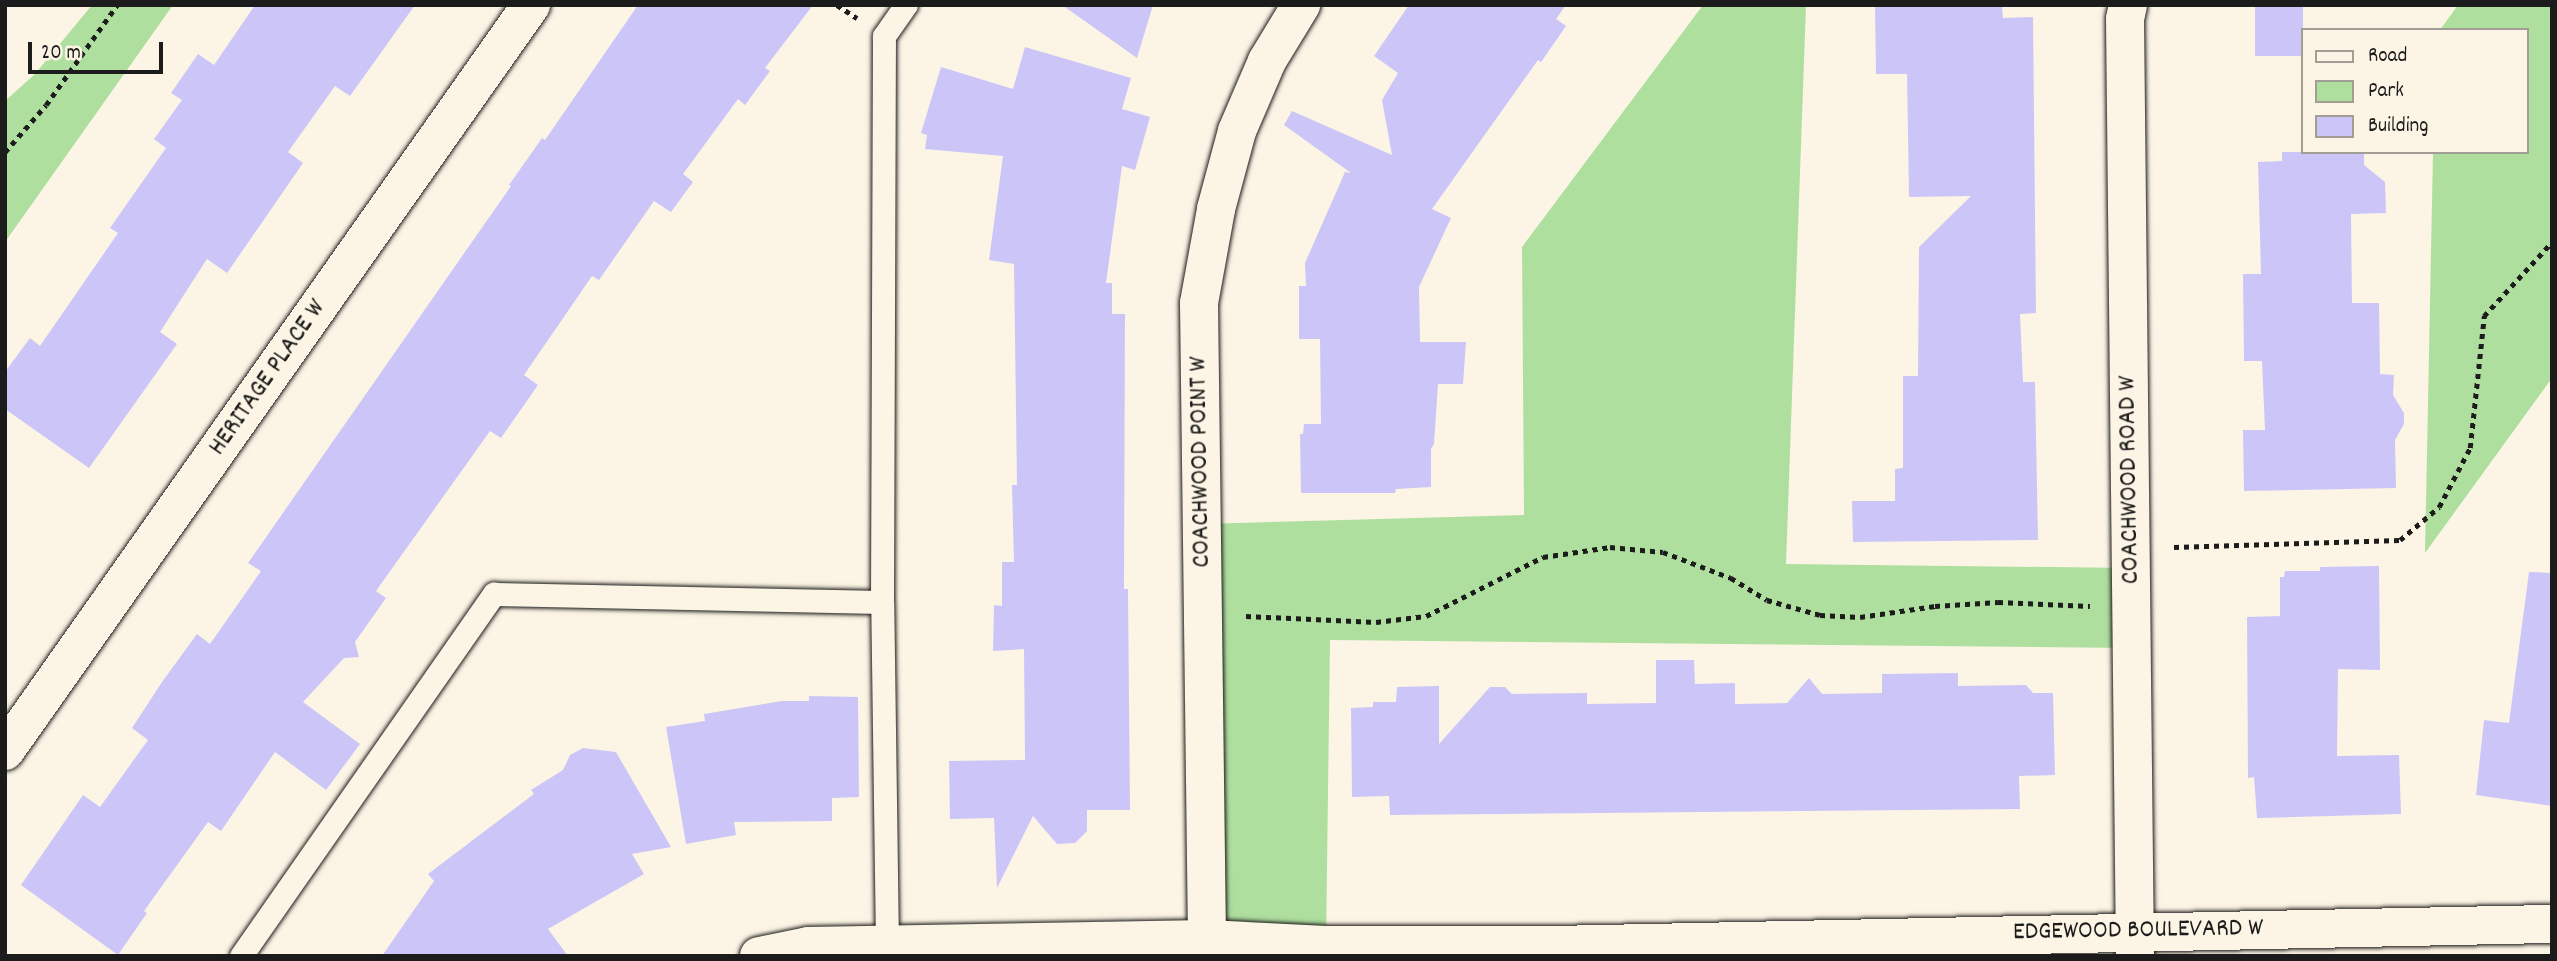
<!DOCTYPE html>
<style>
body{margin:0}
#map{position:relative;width:2557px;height:961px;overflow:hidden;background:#fcf5e5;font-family:Dekko,sans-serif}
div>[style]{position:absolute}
.green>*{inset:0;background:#afdf9f}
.building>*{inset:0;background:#ccc6f8;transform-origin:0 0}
.path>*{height:4.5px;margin-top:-2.25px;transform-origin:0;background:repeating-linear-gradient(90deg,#1c1c1c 0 5px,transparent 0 10px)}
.roads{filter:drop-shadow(0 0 2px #1c1c1c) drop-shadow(0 0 2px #1c1c1c)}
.service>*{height:23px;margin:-11.5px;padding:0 11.5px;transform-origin:11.5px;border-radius:11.5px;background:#fcf5e5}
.minor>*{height:38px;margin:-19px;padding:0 19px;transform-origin:19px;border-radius:19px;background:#fcf5e5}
span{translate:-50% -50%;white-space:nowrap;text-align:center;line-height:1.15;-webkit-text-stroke:6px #fcf5e5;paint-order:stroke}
.street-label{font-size:26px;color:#1c1c1c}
.frame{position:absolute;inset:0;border:7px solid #1c1c1c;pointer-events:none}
.legend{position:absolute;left:2301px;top:28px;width:228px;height:126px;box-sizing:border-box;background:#fcf5e5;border:2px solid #a29e95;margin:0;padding:9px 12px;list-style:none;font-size:21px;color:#1c1c1c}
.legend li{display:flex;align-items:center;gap:14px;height:35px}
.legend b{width:35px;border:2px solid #a29e95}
.scale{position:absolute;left:28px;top:42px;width:135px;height:32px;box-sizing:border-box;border:4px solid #1c1c1c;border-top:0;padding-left:9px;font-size:21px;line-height:24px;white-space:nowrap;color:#1c1c1c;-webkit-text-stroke:5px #fcf5e5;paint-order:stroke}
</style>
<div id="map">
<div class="green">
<div style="clip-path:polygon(92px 5px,173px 5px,5px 242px,5px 101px,35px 74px)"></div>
<div style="clip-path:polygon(1703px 5px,1806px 5px,1786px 564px,2131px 568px,2133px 648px,1330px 640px,1326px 945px,1207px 956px,1202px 524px,1524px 515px,1522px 247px)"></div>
<div style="clip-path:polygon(2458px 5px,2552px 5px,2552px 378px,2425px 553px,2433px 152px,2527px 152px,2527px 30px,2440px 30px)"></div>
</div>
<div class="building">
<div style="clip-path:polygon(255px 5px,415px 5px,350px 96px,335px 86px,288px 152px,303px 163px,227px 273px,207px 259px,160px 332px,177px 344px,89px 468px,5px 409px,5px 372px,30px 338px,40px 346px,118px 233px,110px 228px,166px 148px,154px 139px,182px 100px,171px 93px,198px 54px,214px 65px)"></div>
<div style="clip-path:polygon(638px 5px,813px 5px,765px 68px,770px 71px,745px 105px,738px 99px,683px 174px,693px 182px,671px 212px,654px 201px,599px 280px,592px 276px,524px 375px,538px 385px,501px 438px,490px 431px,376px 591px,386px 598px,355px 642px,359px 657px,344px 658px,303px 702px,360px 744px,326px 790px,275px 752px,221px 831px,208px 822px,144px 911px,147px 913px,118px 955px,21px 885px,83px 795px,100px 807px,148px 740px,132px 728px,162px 682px,197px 634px,210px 644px,261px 571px,248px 563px,511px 186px,509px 185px,542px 138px,545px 140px)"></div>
<div style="clip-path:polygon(1062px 5px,1153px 5px,1137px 58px)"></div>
<div style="clip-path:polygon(1409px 5px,1566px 5px,1556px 19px,1566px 26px,1541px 62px,1538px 60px,1432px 209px,1451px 218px,1419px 287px,1420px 342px,1466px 342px,1463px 384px,1438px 384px,1434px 444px,1431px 449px,1431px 487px,1396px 489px,1395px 493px,1301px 493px,1300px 434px,1303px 434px,1304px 424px,1321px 424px,1320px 339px,1299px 339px,1299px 286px,1306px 286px,1305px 263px,1345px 172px,1351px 173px,1284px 125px,1292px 111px,1392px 155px,1382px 100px,1398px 73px,1374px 56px)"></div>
<div style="clip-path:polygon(1875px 5px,2002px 5px,2003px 18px,2033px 17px,2036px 313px,2020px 314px,2023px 382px,2035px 382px,2038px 540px,1853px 542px,1852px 501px,1895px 501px,1895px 469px,1903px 468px,1903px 376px,1918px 376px,1919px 247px,1971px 196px,1909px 197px,1907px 74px,1876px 74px)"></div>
<div style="left:2255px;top:5px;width:48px;height:51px"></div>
<div style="clip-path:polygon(1025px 47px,1131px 78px,1122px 109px,1150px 117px,1135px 170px,1122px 166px,1106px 283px,1112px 283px,1112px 314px,1125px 314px,1124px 589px,1128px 589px,1130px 810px,1087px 810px,1087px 831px,1075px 843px,1057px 844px,1033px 816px,997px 888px,994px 818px,950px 819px,949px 761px,1025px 760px,1024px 649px,993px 651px,994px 605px,1002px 606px,1002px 562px,1014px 562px,1012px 485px,1017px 485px,1014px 264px,989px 260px,1003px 156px,925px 149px,927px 135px,921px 133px,941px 67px,1013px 89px)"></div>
<div style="clip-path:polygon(2282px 152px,2364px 152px,2364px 165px,2385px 182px,2386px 213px,2351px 214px,2352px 303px,2379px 303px,2380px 374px,2394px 375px,2393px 395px,2404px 413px,2404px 424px,2395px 440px,2396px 488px,2244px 491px,2243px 430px,2265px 430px,2262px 361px,2244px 361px,2243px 274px,2261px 274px,2258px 162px,2282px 161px)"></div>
<div style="clip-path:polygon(2379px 566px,2380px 670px,2338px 669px,2337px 756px,2399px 755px,2401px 814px,2257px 818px,2254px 777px,2248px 778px,2247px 617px,2280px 616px,2280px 577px,2284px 577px,2285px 571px,2320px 571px,2320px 567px)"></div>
<div style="clip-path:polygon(2529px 572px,2552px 573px,2552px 806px,2476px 795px,2484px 720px,2509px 723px)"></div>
<div style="clip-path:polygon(1656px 660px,1694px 660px,1695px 684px,1735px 683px,1735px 704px,1787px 703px,1809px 678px,1822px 694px,1882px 693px,1882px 674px,1958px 673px,1958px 686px,2026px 685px,2033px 693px,2053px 693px,2055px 775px,2019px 776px,2020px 809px,1390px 815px,1389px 796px,1352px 797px,1351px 708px,1373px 707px,1373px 702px,1396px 702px,1397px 687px,1439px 686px,1439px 744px,1490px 687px,1505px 687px,1512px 694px,1587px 693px,1587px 704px,1656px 703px)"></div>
<div style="clip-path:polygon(809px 696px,858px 697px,859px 797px,832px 798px,832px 821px,734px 822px,736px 835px,686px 844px,666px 727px,705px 721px,704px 714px,782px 701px,809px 701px)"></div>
<div style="clip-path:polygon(583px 748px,616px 752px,671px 847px,632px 854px,644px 874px,548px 929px,568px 956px,382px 956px,434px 881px,428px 874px,534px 794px,531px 790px,563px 770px,570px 755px)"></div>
</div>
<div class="path">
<div style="left:837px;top:5px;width:24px;rotate:33deg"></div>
<div style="left:5px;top:152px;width:62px;rotate:-48.9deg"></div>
<div style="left:46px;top:105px;width:123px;rotate:-54.6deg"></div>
<div style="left:2174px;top:547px;width:226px;rotate:-1.8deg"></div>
<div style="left:2400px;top:540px;width:51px;rotate:-40.2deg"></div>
<div style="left:2439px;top:507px;width:67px;rotate:-62.3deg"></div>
<div style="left:2470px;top:448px;width:133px;rotate:-83.9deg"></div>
<div style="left:2484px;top:316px;width:100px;rotate:-47.4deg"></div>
<div style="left:1246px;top:616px;width:130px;rotate:2.6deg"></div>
<div style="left:1376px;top:622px;width:50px;rotate:-6.8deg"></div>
<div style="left:1426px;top:616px;width:131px;rotate:-26.8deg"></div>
<div style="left:1543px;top:557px;width:68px;rotate:-8.5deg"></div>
<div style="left:1610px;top:547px;width:53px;rotate:5.4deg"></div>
<div style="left:1663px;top:552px;width:73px;rotate:20.9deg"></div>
<div style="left:1731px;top:578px;width:42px;rotate:31.4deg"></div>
<div style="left:1767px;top:600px;width:55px;rotate:15.8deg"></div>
<div style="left:1820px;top:615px;width:40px;rotate:2.9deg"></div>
<div style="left:1860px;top:617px;width:76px;rotate:-8.3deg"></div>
<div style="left:1935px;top:606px;width:63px;rotate:-3.6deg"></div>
<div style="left:1998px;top:602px;width:92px;rotate:2.5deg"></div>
</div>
<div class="roads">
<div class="service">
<div style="left:887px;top:945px;width:343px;rotate:-90.8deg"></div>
<div style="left:882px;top:602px;width:566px;rotate:-89.8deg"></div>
<div style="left:884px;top:36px;width:38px;rotate:-55deg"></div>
<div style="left:241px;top:956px;width:442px;rotate:-55.1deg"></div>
<div style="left:494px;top:594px;width:388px;rotate:1.2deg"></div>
</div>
<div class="minor">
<div style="left:2128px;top:5px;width:14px;rotate:102deg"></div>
<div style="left:2125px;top:19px;width:937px;rotate:89.39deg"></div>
<div style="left:5px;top:751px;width:913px;rotate:-54.81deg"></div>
<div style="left:1207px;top:939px;width:636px;rotate:-90.72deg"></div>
<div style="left:1199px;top:303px;width:96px;rotate:-79.7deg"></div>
<div style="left:1216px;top:209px;width:81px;rotate:-74.9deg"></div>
<div style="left:1237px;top:131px;width:76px;rotate:-66.8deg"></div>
<div style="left:1267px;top:61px;width:66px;rotate:-58.7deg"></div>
<div style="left:759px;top:956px;width:50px;rotate:-11.5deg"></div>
<div style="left:808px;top:946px;width:399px;rotate:-1deg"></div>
<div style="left:1207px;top:939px;width:119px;rotate:2.9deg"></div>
<div style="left:1326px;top:945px;width:228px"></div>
<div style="left:1554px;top:945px;width:998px;rotate:-1.21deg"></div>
</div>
</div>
<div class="street-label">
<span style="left:268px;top:378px;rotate:-55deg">HERITAGE PLACE W</span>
<span style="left:1201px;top:462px;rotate:-91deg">COACHWOOD POINT W</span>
<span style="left:2130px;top:480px;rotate:-91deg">COACHWOOD ROAD W</span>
<span style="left:2138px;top:931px;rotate:-1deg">EDGEWOOD BOULEVARD W</span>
</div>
<div class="frame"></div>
<ul class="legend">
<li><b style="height:9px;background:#fcf5e5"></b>Road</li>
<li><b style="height:19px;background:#afdf9f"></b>Park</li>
<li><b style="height:19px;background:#ccc6f8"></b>Building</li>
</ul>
<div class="scale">20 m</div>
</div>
